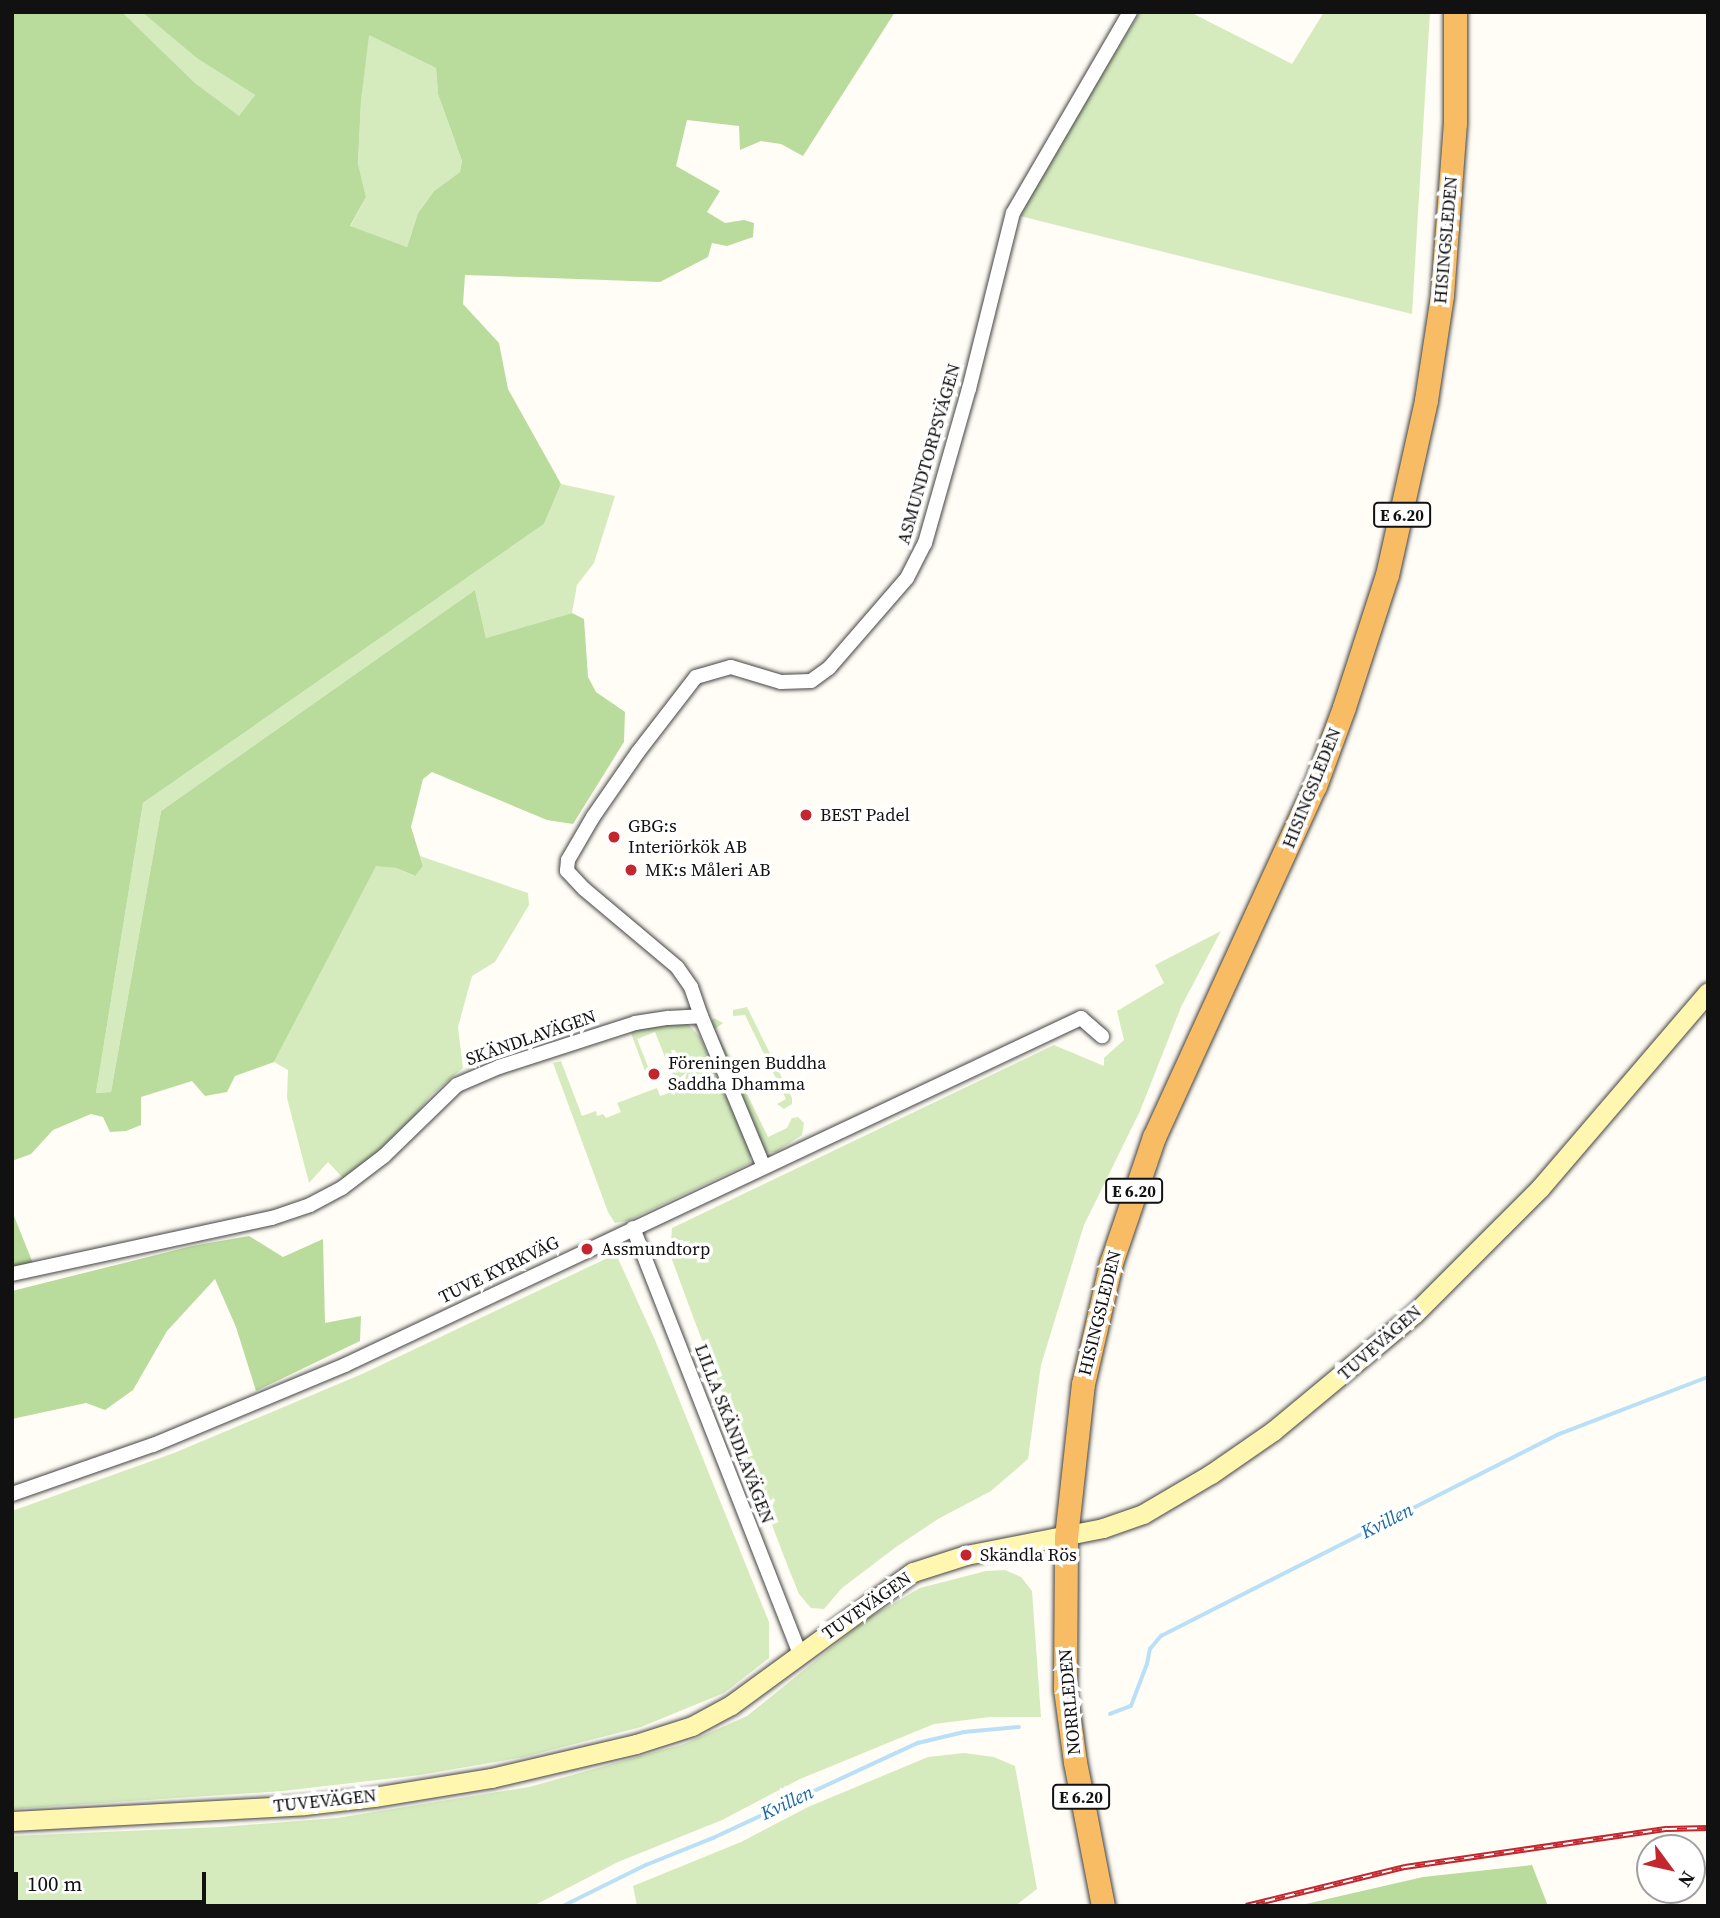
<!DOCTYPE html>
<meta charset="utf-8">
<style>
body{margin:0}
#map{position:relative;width:1720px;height:1918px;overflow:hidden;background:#fffdf5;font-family:"Source Serif 4",serif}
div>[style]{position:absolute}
.green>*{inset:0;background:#d5ebbd}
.forest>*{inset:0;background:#b9dc9c}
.stream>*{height:3.5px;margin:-1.75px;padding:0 1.75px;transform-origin:1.75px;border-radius:1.75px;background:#b9e0f7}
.roads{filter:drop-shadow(0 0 2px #444) drop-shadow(0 0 2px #444)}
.minor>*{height:14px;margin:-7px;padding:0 7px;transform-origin:7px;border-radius:7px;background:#fff}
.secondary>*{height:19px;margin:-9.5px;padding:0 9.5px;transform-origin:9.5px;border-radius:9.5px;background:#fff6b0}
.trunk>*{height:23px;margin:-11.5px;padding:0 11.5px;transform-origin:11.5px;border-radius:11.5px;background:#f7bc64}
.rail>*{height:6px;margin-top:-3px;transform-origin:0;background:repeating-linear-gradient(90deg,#fff 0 10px,#c4262e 0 20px);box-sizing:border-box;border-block:2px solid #c4262e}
.dots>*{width:19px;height:19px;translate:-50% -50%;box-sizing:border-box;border:4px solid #fff;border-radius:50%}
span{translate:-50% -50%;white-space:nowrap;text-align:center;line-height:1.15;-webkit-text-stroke:7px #fff;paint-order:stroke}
.shield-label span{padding:2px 5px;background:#fff;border:2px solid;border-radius:5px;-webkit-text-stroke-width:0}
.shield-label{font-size:16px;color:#111;font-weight:700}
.street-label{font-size:18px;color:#111}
.poi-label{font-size:18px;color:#111}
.left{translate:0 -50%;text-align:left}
.water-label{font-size:19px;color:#1768a6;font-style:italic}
.frame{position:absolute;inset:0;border:14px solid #111;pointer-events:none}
.north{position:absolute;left:1636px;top:1834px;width:70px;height:70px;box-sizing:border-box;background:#fff;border:2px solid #a0a0a0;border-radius:50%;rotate:123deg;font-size:19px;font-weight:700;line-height:28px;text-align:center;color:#111}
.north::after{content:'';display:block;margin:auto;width:24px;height:32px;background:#c4262e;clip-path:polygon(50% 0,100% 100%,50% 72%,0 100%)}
.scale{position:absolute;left:14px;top:1872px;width:192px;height:32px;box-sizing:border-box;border:4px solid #111;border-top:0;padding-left:9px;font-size:21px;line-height:24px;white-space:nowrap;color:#111;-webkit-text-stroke:5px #fff;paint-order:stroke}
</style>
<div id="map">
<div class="green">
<div style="clip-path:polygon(122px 12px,142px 12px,224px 75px,255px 95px,239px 117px,195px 83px)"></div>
<div style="clip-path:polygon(1140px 12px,1190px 12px,1292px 64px,1324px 12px,1430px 12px,1412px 314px,1020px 216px,1031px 191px)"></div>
<div style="clip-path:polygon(368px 34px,436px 68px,438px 94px,462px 161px,460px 172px,434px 191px,418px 213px,407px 247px,350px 227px,366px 197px,358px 165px,361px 101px)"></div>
<div style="clip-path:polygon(561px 484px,615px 496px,594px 563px,577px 585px,572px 613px,486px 638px,475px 590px,161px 811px,111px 1092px,96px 1093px,143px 803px,544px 524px)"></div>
<div style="clip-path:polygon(420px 856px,528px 893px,529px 905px,495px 962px,472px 976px,458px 1027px,463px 1068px,431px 1095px,414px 1117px,372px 1158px,344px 1179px,328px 1162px,309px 1183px,287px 1098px,288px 1070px,274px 1062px,376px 865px,396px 868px,414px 876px,423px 866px)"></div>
<div style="clip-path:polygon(1221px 931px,1181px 1007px,1140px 1111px,1084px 1225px,1041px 1365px,1028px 1459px,991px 1491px,938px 1519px,896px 1547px,842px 1588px,824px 1609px,811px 1608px,799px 1594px,788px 1567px,692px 1314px,670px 1254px,672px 1228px,1054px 1045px,1104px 1066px,1104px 1058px,1124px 1040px,1117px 1011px,1164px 983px,1155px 965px)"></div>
<div style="clip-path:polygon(747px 1007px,792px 1098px,792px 1104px,784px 1109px,777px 1104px,786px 1099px,745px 1015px,733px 1016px,733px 1010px)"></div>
<div style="clip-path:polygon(714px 1018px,723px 1023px,715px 1029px,768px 1137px,787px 1128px,792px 1118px,798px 1117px,804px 1123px,802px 1135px,776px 1152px,765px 1153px,710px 1022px)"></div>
<div style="clip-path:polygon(686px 1022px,700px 1037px,751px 1152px,750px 1163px,627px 1221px,615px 1223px,608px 1212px,553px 1063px,561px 1061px,582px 1116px,596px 1111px,597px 1116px,603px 1114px,606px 1118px,621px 1112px,617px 1103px,657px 1088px,660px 1096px,678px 1090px,655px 1032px,637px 1039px,649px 1069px,645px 1071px,631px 1033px,635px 1029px)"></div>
<div style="clip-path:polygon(616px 1254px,655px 1340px,769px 1622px,769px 1658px,724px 1693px,641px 1727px,524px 1757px,420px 1775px,283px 1791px,12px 1809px,12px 1511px,174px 1453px,362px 1374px)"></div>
<div style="clip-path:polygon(1005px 1570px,1021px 1577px,1032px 1591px,1041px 1717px,990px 1717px,934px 1724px,800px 1779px,722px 1820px,618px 1862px,533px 1906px,12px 1906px,12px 1836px,220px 1827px,337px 1818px,529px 1787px,684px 1744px,747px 1716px,867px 1619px,920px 1588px,986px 1571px)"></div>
<div style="clip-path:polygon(964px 1753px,994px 1757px,1015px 1766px,1037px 1889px,1015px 1906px,637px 1906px,633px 1886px,741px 1842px,808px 1807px,928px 1757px)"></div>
</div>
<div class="forest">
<div style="clip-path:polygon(evenodd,12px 12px,122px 12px,195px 83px,239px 116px,255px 95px,197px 58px,142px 12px,895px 12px,803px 156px,781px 144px,761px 141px,740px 150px,739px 126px,687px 120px,676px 166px,720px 191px,707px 212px,725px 223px,744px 220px,754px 223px,753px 237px,727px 246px,712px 243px,708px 257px,660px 282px,465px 275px,463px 304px,499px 343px,508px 389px,561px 484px,544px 524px,143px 803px,96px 1093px,111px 1092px,161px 811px,475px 590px,486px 638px,572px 613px,584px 619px,588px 677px,596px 692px,625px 712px,624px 742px,573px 824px,547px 820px,432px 772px,423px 779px,411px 827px,423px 866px,415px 876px,396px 868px,376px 866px,274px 1062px,235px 1076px,227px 1092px,205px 1096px,192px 1081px,141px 1097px,141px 1125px,126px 1131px,110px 1132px,103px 1117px,91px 1114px,53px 1130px,31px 1154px,12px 1161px,12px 12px,369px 35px,436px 68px,438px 94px,462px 161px,460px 172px,434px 191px,418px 213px,407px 247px,350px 226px,366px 197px,358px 164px,361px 101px,369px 35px)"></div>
<div style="clip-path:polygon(12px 1211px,34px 1266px,12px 1271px)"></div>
<div style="clip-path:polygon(249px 1236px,283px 1257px,323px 1239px,325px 1323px,361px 1316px,360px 1341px,256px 1391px,236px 1327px,215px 1279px,167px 1331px,133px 1390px,105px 1410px,86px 1403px,12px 1419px,12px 1291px,192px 1246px)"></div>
<div style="clip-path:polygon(1532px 1865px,1548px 1906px,1297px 1906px,1423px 1877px)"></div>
</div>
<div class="stream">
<div style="left:1110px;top:1714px;width:22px;rotate:-21deg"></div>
<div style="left:1131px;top:1706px;width:45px;rotate:-69.1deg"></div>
<div style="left:1147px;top:1664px;width:15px;rotate:-79deg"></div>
<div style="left:1150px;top:1649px;width:17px;rotate:-50deg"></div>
<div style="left:1161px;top:1636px;width:444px;rotate:-26.9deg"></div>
<div style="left:1557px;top:1435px;width:162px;rotate:-21deg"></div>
<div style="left:563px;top:1906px;width:93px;rotate:-26.3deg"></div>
<div style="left:646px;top:1865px;width:72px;rotate:-21.9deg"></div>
<div style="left:713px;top:1838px;width:226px;rotate:-24.9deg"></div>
<div style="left:918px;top:1743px;width:47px;rotate:-13.4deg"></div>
<div style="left:964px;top:1732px;width:55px;rotate:-5.2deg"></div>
</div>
<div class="roads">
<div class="minor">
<div style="left:701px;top:1016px;width:31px;rotate:-109deg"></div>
<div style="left:691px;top:987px;width:24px;rotate:-125deg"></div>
<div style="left:677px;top:967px;width:121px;rotate:-140deg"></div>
<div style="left:584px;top:889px;width:25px;rotate:-133deg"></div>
<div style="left:567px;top:871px;width:11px;rotate:-85deg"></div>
<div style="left:568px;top:860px;width:50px;rotate:-59.8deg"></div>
<div style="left:593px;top:817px;width:79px;rotate:-55.3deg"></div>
<div style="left:638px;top:752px;width:95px;rotate:-52.3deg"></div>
<div style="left:696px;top:677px;width:36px;rotate:-16deg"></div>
<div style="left:731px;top:667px;width:52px;rotate:16.7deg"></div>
<div style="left:781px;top:682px;width:30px;rotate:-2deg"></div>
<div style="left:811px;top:681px;width:22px;rotate:-36deg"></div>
<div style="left:829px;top:668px;width:119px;rotate:-49.1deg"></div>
<div style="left:907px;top:578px;width:39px;rotate:-63deg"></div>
<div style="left:925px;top:543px;width:160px;rotate:-74.1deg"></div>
<div style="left:969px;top:389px;width:181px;rotate:-76deg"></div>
<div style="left:1013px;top:213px;width:233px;rotate:-59.8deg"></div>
<div style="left:633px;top:1228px;width:458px;rotate:68.6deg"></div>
<div style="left:12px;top:1274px;width:266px;rotate:-12.2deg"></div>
<div style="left:272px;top:1218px;width:40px;rotate:-18.9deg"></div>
<div style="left:310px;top:1205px;width:36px;rotate:-28deg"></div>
<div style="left:342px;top:1188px;width:53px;rotate:-37.3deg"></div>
<div style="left:384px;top:1156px;width:102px;rotate:-44.2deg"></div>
<div style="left:457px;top:1085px;width:46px;rotate:-23.2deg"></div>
<div style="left:499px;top:1067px;width:143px;rotate:-17.9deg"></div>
<div style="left:635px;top:1023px;width:33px;rotate:-9deg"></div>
<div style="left:668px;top:1018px;width:33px;rotate:-3deg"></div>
<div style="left:701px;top:1016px;width:161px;rotate:67.4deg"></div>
<div style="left:12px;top:1494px;width:149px;rotate:-19.2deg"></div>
<div style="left:153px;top:1445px;width:208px;rotate:-22.6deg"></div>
<div style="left:345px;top:1365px;width:814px;rotate:-25.24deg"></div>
<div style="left:1081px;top:1018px;width:28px;rotate:41deg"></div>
</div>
<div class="secondary">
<div style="left:12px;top:1821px;width:293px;rotate:-3.1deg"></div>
<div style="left:305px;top:1805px;width:69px;rotate:-6.6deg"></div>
<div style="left:374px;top:1797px;width:119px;rotate:-9.2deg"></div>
<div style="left:491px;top:1778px;width:149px;rotate:-13.2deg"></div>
<div style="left:636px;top:1744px;width:59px;rotate:-17.8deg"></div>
<div style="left:692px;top:1726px;width:44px;rotate:-28.3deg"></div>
<div style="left:731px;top:1705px;width:225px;rotate:-36.2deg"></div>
<div style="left:913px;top:1572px;width:56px;rotate:-17.8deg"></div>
<div style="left:966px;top:1555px;width:140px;rotate:-11.1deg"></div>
<div style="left:1103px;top:1528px;width:42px;rotate:-19.3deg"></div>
<div style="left:1143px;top:1514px;width:79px;rotate:-30.5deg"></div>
<div style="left:1211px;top:1474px;width:75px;rotate:-34.7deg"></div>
<div style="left:1273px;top:1431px;width:183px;rotate:-39.7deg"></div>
<div style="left:1414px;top:1314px;width:178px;rotate:-45deg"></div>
<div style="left:1540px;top:1188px;width:258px;rotate:-49.4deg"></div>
</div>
<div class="trunk">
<div style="left:1103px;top:1906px;width:147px;rotate:-101deg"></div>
<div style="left:1075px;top:1762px;width:74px;rotate:-97.8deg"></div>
<div style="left:1065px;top:1689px;width:152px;rotate:-89.6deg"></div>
<div style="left:1066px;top:1537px;width:154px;rotate:-83.7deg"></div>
<div style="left:1083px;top:1384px;width:124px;rotate:-77deg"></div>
<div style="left:1111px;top:1263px;width:133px;rotate:-71.2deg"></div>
<div style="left:1154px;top:1137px;width:386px;rotate:-65.4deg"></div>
<div style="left:1315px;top:786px;width:84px;rotate:-69.8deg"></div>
<div style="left:1344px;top:707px;width:139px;rotate:-72deg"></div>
<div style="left:1387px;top:575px;width:179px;rotate:-77.4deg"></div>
<div style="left:1426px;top:400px;width:106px;rotate:-81.3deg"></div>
<div style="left:1442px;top:295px;width:172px;rotate:-85.7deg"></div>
<div style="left:1455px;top:123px;width:111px;rotate:-90deg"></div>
</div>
</div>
<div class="rail">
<div style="left:1246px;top:1906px;width:164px;rotate:-13.8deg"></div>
<div style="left:1405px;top:1867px;width:265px;rotate:-8.3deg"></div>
<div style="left:1667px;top:1829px;width:41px;rotate:-1.4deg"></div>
</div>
<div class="dots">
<div style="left:806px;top:815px;background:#c4262e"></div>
<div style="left:614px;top:837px;background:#c4262e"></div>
<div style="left:631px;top:870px;background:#c4262e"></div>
<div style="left:654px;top:1074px;background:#c4262e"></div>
<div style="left:587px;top:1249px;background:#c4262e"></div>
<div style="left:966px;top:1555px;background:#c4262e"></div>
</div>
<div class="shield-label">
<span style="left:1402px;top:515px">E 6.20</span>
<span style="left:1134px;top:1191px">E 6.20</span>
<span style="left:1081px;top:1797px">E 6.20</span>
</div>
<div class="street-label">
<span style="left:1446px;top:240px;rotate:-85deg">HISINGSLEDEN</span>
<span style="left:929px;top:454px;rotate:-74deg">ASMUNDTORPSVÄGEN</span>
<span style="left:1312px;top:788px;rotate:-68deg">HISINGSLEDEN</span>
<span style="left:531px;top:1038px;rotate:-19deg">SKÄNDLAVÄGEN</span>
<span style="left:499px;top:1270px;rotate:-26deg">TUVE KYRKVÄG</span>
<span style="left:1100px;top:1313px;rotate:-76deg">HISINGSLEDEN</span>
<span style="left:1380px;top:1343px;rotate:-41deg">TUVEVÄGEN</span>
<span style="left:734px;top:1434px;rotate:69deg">LILLA SKÄNDLAVÄGEN</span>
<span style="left:867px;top:1606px;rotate:-35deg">TUVEVÄGEN</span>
<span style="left:1070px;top:1702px;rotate:-95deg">NORRLEDEN</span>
<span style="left:325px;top:1801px;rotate:-6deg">TUVEVÄGEN</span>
</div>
<div class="poi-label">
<span class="left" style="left:820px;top:815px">BEST Padel</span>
<span class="left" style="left:628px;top:837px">GBG:s<br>Interiörkök AB</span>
<span class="left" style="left:645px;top:870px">MK:s Måleri AB</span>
<span class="left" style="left:668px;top:1074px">Föreningen Buddha<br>Saddha Dhamma</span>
<span class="left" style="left:601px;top:1249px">Assmundtorp</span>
<span class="left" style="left:980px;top:1555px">Skändla Rös</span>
</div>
<div class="water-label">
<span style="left:1387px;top:1521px;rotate:-27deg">Kvillen</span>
<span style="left:787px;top:1803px;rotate:-25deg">Kvillen</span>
</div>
<div class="frame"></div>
<div class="north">N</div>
<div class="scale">100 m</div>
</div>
